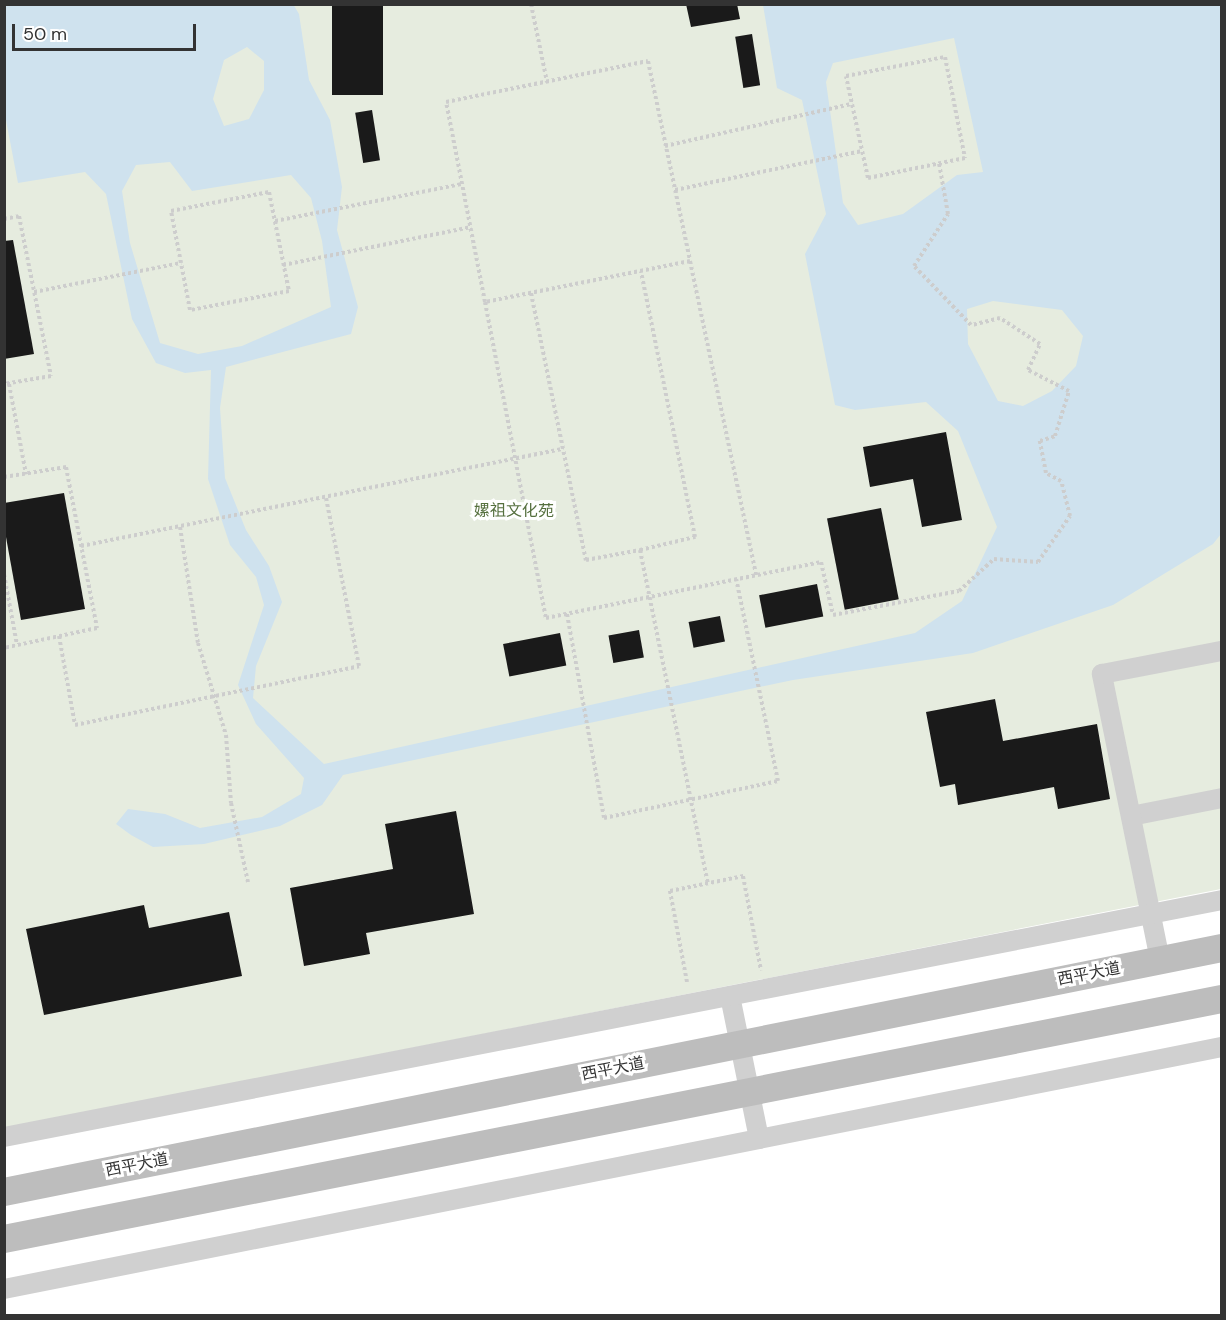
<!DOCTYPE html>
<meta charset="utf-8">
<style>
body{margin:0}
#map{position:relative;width:1226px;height:1320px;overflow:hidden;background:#fff;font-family:"DM Sans","Noto Sans SC",sans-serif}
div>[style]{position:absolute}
.green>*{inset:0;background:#e6ecdf}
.water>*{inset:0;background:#cfe2ee}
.building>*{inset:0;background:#1a1a1a;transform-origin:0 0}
.path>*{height:4px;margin-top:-2px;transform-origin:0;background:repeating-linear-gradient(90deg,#cdcdcd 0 3px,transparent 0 6px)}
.minor>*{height:20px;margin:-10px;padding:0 10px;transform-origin:10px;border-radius:10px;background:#d0d0d0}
.secondary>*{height:28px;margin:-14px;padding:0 14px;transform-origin:14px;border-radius:14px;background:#bdbdbd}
span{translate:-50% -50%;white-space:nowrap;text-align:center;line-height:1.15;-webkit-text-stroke:6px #fff;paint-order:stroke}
.park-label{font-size:16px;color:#56703f}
.street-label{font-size:16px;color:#333}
.frame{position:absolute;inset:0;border:6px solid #333;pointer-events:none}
.scale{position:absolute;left:12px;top:24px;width:184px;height:27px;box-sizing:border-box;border:3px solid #333;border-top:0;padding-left:8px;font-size:18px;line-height:21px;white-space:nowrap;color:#333;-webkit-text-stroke:4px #fff;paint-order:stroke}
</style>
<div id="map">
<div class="green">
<div style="clip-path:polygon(5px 5px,1221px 5px,1221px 889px,5px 1128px)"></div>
</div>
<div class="water">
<div style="clip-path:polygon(evenodd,293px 4px,299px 14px,309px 80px,330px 120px,342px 187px,337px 230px,358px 307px,351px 334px,226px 367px,220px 408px,225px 478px,246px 530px,269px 566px,282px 602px,256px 666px,253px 698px,324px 764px,915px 633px,962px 601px,997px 527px,958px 431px,926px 402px,855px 410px,835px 405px,805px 254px,826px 214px,802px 100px,777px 88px,763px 5px,1221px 5px,1221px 534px,1213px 544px,1113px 605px,973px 653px,793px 680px,343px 775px,322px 805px,280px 826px,204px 844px,153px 847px,131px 835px,116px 824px,128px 809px,165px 814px,200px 828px,262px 817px,301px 794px,304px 778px,256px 724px,238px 685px,264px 605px,256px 577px,230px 545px,208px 479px,211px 370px,185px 373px,156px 363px,132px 319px,106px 194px,85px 172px,18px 183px,5px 115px,5px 5px,293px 4px,954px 38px,983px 172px,957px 175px,903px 214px,858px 225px,843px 203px,826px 82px,833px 63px,954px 38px,293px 4px,247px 47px,264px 61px,264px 90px,249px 119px,224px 126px,213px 99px,224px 60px,247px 47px,293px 4px,170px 162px,192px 191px,291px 175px,311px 198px,322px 241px,331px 307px,242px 346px,198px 354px,160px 343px,130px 243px,122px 191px,136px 165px,170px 162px,293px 4px,993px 301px,1062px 310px,1083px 336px,1076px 366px,1052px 391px,1023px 406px,998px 401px,968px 344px,967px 309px,993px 301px)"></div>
</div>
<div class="building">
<div style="left:332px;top:4px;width:51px;height:91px"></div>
<div style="clip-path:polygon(686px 4px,737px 4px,740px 19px,691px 27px)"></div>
<div style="left:752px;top:34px;width:52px;height:17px;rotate:81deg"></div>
<div style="left:372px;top:110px;width:51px;height:17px;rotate:81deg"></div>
<div style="clip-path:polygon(13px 240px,34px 354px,4px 359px,4px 241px)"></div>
<div style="clip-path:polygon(946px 432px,962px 520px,922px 527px,913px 479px,870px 487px,863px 447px)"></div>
<div style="clip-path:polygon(64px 493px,85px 609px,21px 620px,4px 526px,4px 503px)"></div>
<div style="left:881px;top:508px;width:93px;height:55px;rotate:79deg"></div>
<div style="left:817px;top:584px;width:33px;height:59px;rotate:79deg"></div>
<div style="left:720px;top:616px;width:26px;height:32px;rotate:79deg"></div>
<div style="left:639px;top:630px;width:28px;height:31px;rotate:80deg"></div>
<div style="left:560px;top:633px;width:33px;height:58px;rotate:79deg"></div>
<div style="clip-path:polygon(995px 699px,1003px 741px,1097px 724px,1110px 799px,1058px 809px,1054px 787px,958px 805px,955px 784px,940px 787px,926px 712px)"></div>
<div style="clip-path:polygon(456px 811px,474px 914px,366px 933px,370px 954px,304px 966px,290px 888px,393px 869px,385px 824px)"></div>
<div style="clip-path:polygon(144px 905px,149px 928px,229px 912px,242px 976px,44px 1015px,26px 929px)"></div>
</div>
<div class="path">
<div style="left:531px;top:4px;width:80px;rotate:78.4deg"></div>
<div style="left:945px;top:57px;width:103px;rotate:78.8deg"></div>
<div style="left:965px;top:158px;width:99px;rotate:168.3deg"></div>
<div style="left:868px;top:178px;width:104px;rotate:-102.2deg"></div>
<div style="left:846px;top:76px;width:101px;rotate:-10.9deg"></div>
<div style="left:648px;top:61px;width:204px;rotate:78.1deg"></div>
<div style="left:690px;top:261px;width:209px;rotate:168.7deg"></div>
<div style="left:485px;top:302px;width:204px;rotate:-101deg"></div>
<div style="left:446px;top:102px;width:206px;rotate:-11.5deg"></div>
<div style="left:665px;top:146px;width:192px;rotate:-12.7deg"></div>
<div style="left:675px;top:190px;width:191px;rotate:-11.8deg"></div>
<div style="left:4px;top:219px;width:15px;rotate:-11deg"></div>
<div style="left:19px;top:216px;width:163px;rotate:78.7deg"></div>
<div style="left:51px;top:376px;width:48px;rotate:170.3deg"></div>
<div style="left:275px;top:221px;width:191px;rotate:-11.2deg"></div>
<div style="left:690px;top:261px;width:321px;rotate:78.1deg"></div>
<div style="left:283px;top:265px;width:192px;rotate:-11.4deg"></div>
<div style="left:34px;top:292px;width:150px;rotate:-11.2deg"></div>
<div style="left:181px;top:263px;width:53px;rotate:-100.9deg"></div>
<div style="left:171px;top:211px;width:100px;rotate:-11deg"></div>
<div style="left:269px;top:192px;width:101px;rotate:78.6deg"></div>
<div style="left:289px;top:291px;width:101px;rotate:169.1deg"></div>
<div style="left:190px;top:310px;width:48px;rotate:-100.8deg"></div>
<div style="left:531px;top:293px;width:273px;rotate:78.4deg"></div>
<div style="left:586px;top:560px;width:55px;rotate:-10.5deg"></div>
<div style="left:640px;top:550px;width:57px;rotate:-13.3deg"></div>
<div style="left:695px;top:537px;width:271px;rotate:-101.5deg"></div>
<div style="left:485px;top:302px;width:322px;rotate:79.1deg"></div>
<div style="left:546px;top:618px;width:281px;rotate:-11.5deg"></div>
<div style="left:821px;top:562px;width:54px;rotate:77.2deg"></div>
<div style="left:833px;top:615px;width:128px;rotate:-10.8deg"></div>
<div style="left:959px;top:591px;width:47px;rotate:-42.4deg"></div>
<div style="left:994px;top:559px;width:44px;rotate:3.9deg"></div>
<div style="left:1038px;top:562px;width:56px;rotate:-55.2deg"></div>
<div style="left:1070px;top:516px;width:36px;rotate:-104deg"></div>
<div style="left:1061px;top:481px;width:17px;rotate:-152deg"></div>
<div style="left:1046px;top:473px;width:33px;rotate:-101deg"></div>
<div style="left:1040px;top:441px;width:16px;rotate:-18deg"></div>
<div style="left:1055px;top:436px;width:47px;rotate:-72.7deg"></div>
<div style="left:1069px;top:391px;width:46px;rotate:-152.9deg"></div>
<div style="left:1028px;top:370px;width:29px;rotate:-65deg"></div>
<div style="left:1040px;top:344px;width:48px;rotate:-147deg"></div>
<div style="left:1000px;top:318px;width:30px;rotate:166deg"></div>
<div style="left:971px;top:325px;width:82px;rotate:-134deg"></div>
<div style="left:914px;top:266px;width:62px;rotate:-56.8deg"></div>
<div style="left:948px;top:214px;width:52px;rotate:-100deg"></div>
<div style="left:9px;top:384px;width:92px;rotate:79.3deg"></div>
<div style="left:4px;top:477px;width:63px;rotate:-9.2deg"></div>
<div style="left:66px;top:467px;width:164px;rotate:79.1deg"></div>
<div style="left:97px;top:628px;width:95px;rotate:167.9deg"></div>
<div style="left:180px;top:527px;width:117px;rotate:81.2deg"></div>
<div style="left:198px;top:643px;width:96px;rotate:73.1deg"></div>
<div style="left:226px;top:735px;width:68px;rotate:85.8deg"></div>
<div style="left:231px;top:803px;width:81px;rotate:77.9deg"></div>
<div style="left:81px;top:546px;width:492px;rotate:-11.4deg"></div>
<div style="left:640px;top:550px;width:340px;rotate:78.5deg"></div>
<div style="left:4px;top:574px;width:72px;rotate:79.6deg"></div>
<div style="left:567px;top:614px;width:207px;rotate:79.7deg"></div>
<div style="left:604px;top:818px;width:178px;rotate:-12deg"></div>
<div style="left:778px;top:781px;width:206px;rotate:-101.7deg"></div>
<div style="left:59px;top:636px;width:90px;rotate:79.8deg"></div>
<div style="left:75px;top:725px;width:290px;rotate:-11.7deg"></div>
<div style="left:359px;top:666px;width:171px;rotate:-101.1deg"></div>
<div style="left:687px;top:982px;width:93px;rotate:-100.6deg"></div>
<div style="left:670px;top:891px;width:75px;rotate:-11.6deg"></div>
<div style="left:743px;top:876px;width:96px;rotate:79.2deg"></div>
</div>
<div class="minor">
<div style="left:1131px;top:816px;width:93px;rotate:-11.2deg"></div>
<div style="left:1160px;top:960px;width:292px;rotate:-101.5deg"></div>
<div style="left:1102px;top:674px;width:122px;rotate:-10.9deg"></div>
<div style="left:730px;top:996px;width:146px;rotate:78.5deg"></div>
<div style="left:4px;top:1137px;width:1241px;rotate:-11.01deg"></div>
<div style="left:4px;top:1289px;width:1242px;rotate:-11.24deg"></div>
</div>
<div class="secondary">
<div style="left:4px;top:1192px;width:1242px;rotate:-11.33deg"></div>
<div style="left:4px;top:1239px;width:1241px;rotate:-11.15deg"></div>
</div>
<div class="park-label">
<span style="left:514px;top:511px">嫘祖文化苑</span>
</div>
<div class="street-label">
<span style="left:1089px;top:974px;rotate:-11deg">西平大道</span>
<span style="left:613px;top:1069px;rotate:-11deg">西平大道</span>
<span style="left:137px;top:1165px;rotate:-11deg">西平大道</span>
</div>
<div class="frame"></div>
<div class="scale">50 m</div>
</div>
